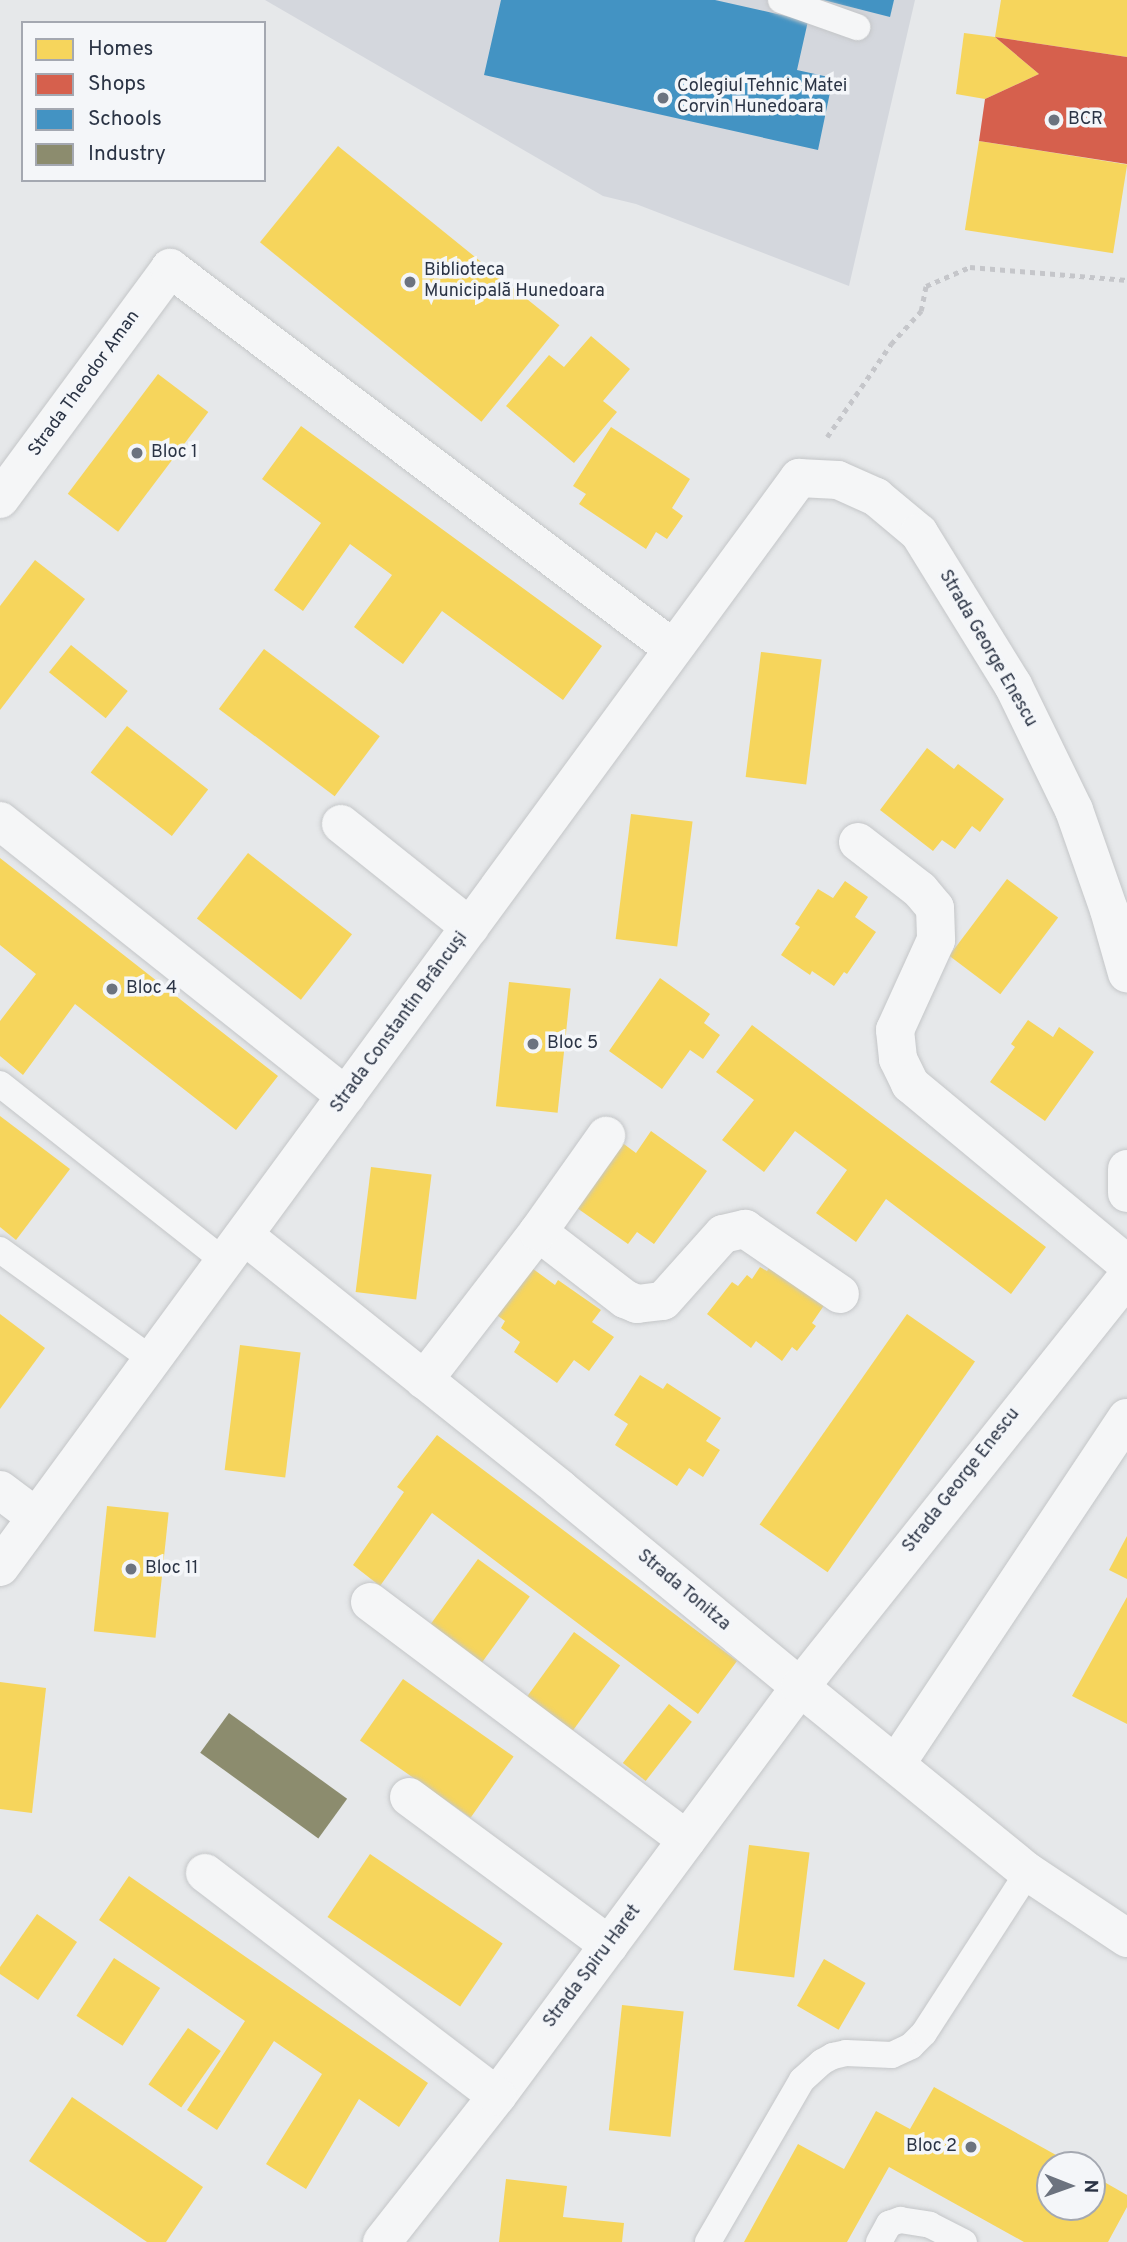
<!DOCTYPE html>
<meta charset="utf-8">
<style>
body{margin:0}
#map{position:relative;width:1127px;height:2242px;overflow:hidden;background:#e6e8ea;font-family:Overpass,sans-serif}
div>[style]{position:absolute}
.built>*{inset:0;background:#d4d7dd}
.homes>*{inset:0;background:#f6d55c;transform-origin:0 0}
.shops>*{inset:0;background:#d6604d}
.schools>*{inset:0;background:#4393c3}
.industry>*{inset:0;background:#8c8c6e;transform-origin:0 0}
.path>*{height:4.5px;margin-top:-2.25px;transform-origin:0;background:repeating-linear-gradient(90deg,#c5c6ca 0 5px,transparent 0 10px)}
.roads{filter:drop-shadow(0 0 2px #c4c6c8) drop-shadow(0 0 2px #c4c6c8)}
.service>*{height:26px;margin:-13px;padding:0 13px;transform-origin:13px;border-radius:13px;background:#f5f6f7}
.minor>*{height:38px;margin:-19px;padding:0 19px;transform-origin:19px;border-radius:19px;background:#f5f6f7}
.tertiary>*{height:38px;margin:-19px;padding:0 19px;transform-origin:19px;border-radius:19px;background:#f5f6f7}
.dots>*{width:19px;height:19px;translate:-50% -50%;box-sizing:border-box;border:4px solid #f4f6f9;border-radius:50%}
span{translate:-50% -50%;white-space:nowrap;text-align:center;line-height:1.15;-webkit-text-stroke:7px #f4f6f9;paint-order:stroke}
.poi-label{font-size:18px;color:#2b3445}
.left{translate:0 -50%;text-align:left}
.right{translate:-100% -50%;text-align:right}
.street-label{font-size:18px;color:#2b3445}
.legend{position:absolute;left:21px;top:21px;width:245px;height:161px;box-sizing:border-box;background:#f4f6f9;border:2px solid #a4a8b1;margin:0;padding:9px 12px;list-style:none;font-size:21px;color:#2b3445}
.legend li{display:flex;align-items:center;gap:14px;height:35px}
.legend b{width:35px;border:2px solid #a4a8b1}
.north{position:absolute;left:1036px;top:2151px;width:70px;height:70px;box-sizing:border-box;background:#f4f6f9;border:2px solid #a4a8b1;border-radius:50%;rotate:91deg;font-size:19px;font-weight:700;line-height:28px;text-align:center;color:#2b3445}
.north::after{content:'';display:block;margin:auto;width:24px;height:32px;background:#6c737f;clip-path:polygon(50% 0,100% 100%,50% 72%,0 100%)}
</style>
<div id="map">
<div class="built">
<div style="clip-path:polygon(265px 0,915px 0,849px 286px,636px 204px,603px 196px)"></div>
</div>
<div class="homes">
<div style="clip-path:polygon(1001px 0,1127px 0,1127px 57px,995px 37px)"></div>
<div style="clip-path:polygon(964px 33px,995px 37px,1039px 74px,985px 99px,956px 94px)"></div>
<div style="left:979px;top:141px;width:150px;height:90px;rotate:9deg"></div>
<div style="left:338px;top:146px;width:285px;height:124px;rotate:39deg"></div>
<div style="clip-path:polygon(591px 336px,630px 369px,603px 401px,617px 412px,574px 463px,506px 406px,549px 355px,564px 367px)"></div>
<div style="left:158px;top:374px;width:63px;height:150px;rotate:37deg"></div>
<div style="clip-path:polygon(301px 426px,602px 646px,563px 700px,442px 611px,403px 664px,376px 644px,354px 627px,392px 575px,350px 544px,303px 611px,274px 590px,321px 523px,262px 479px)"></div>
<div style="clip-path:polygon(611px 427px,690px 479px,672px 508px,683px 516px,667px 539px,656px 532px,646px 549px,579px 504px,586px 494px,573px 486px)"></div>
<div style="clip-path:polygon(35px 560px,85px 599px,0 710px,0 606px)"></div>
<div style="left:71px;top:645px;width:73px;height:35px;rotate:39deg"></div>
<div style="left:264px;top:649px;width:145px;height:75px;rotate:37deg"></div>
<div style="left:761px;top:652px;width:61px;height:126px;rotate:7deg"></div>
<div style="left:127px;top:726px;width:103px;height:59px;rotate:38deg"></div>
<div style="clip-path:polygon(927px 748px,954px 769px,958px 764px,1004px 799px,980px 832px,972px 826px,955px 849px,942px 840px,933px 851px,880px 810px)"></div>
<div style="left:631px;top:814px;width:62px;height:126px;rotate:7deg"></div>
<div style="left:248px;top:853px;width:132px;height:83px;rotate:38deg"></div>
<div style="clip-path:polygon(0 858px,278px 1076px,236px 1130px,75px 1004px,23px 1075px,0 1056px,0 1021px,36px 974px,0 945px)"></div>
<div style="left:1007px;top:879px;width:64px;height:96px;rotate:37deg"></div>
<div style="clip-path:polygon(845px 881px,868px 897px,855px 917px,876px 932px,847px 974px,844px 972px,834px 986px,812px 971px,810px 975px,781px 955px,800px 927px,795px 924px,818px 889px,833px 898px)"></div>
<div style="clip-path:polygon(660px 978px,710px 1014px,704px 1023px,720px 1035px,703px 1059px,690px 1050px,662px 1089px,609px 1051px)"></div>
<div style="left:509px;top:982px;width:62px;height:125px;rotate:6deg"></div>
<div style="clip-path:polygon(1028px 1020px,1053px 1037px,1059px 1027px,1094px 1052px,1045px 1121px,990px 1082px,1015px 1047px,1011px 1044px)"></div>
<div style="clip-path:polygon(752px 1025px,1046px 1247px,1011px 1294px,886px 1199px,856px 1242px,816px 1213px,847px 1170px,795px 1131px,764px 1172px,722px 1140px,754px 1100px,716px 1072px)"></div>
<div style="clip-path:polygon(0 1116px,70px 1169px,16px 1240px,0 1227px)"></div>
<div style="clip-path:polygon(651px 1131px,707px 1171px,654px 1244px,637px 1232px,628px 1244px,577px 1208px,617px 1139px,636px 1153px)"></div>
<div style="left:371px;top:1167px;width:61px;height:126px;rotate:7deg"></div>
<div style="clip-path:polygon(774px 1261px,827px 1301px,812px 1323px,816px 1326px,797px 1351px,792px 1347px,782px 1361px,756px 1341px,751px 1348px,707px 1314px,732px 1282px,738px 1286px,747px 1275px,752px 1279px,760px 1267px,767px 1271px)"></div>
<div style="clip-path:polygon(529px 1266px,555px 1285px,558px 1280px,601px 1310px,592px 1322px,614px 1337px,589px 1371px,574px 1360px,557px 1383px,514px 1352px,520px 1342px,501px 1328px,505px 1321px,494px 1313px)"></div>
<div style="clip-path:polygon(0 1314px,45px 1348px,0 1409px)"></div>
<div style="left:907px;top:1314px;width:83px;height:257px;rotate:35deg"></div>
<div style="left:240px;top:1345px;width:61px;height:126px;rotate:7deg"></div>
<div style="clip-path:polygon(640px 1375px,663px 1389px,667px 1383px,721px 1418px,706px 1441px,720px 1450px,703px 1477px,689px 1468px,677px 1486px,615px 1445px,628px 1424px,614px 1415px)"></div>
<div style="clip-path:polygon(437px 1435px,737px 1661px,698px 1714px,432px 1513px,380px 1586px,353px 1565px,404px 1492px,397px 1487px)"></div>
<div style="left:107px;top:1506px;width:62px;height:126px;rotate:6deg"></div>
<div style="clip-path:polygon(1127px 1536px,1127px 1579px,1109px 1570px)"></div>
<div style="left:478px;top:1559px;width:64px;height:82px;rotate:36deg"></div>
<div style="clip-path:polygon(1127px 1597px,1127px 1724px,1072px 1696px)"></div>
<div style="left:574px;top:1632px;width:57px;height:85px;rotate:36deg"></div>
<div style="left:403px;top:1679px;width:135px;height:75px;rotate:35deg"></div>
<div style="clip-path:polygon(0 1682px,46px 1688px,32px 1813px,0 1809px)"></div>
<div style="left:669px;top:1704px;width:29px;height:75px;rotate:38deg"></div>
<div style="left:749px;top:1845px;width:61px;height:126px;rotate:7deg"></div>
<div style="left:370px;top:1854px;width:160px;height:76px;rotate:34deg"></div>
<div style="clip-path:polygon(129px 1876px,428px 2083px,399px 2127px,359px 2099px,306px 2189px,266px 2164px,322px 2074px,274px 2041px,217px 2130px,187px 2110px,245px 2021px,99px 1920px)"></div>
<div style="clip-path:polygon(37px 1914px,77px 1942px,38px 2000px,0 1974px,0 1967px)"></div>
<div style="left:114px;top:1958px;width:55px;height:69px;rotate:33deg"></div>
<div style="left:824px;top:1959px;width:48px;height:54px;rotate:30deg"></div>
<div style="left:622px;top:2005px;width:62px;height:126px;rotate:6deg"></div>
<div style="left:188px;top:2028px;width:40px;height:69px;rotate:35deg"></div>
<div style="clip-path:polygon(934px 2087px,1074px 2165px,1050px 2165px,1050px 2207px,1092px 2207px,1092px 2175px,1127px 2195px,1127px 2207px,1108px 2242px,1024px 2242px,889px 2167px,847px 2242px,744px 2242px,798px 2144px,844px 2169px,876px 2111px,910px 2129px)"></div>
<div style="clip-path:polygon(72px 2097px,203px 2187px,166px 2242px,147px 2242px,29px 2161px)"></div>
<div style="clip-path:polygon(506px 2179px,567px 2186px,563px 2217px,624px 2223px,622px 2242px,499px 2242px)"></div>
</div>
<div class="shops">
<div style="clip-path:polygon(995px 37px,1127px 57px,1127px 164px,979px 141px,985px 99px,1039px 74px)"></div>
</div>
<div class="schools">
<div style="clip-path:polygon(501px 0,715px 0,808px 21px,797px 70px,833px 78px,818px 150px,484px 75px)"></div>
<div style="clip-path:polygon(823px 0,894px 0,890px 17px)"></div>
</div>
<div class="industry">
<div style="left:229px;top:1713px;width:146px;height:49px;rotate:36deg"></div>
</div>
<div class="path">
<div style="left:827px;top:437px;width:113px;rotate:-55.5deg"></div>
<div style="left:891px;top:344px;width:45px;rotate:-47.7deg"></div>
<div style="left:921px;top:311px;width:25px;rotate:-79deg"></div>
<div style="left:926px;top:286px;width:48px;rotate:-23.4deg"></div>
<div style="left:970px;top:267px;width:158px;rotate:4.7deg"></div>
</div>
<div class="roads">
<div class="service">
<div style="left:781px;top:0;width:81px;rotate:19.6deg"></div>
<div style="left:0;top:1084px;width:287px;rotate:38.3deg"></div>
<div style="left:0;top:1250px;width:186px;rotate:35.8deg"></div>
<div style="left:708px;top:2242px;width:187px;rotate:-59.9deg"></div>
<div style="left:802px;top:2080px;width:27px;rotate:-42deg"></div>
<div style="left:822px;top:2062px;width:13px;rotate:-29deg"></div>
<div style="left:833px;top:2056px;width:13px;rotate:-13deg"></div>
<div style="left:846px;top:2053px;width:46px;rotate:2.5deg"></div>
<div style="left:892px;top:2055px;width:21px;rotate:-25deg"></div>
<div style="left:911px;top:2046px;width:18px;rotate:-45deg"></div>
<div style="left:924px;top:2033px;width:192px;rotate:-57.1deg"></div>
<div style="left:879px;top:2242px;width:21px;rotate:-61deg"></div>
<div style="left:889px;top:2224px;width:12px;rotate:-20deg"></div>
<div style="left:900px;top:2220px;width:30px;rotate:9deg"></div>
<div style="left:930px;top:2225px;width:38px;rotate:27deg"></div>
</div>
<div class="minor">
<div style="left:0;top:499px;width:287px;rotate:-53.6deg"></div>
<div style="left:170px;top:268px;width:630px;rotate:37.12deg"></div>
<div style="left:0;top:821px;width:442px;rotate:38.5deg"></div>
<div style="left:341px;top:824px;width:165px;rotate:38.6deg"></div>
<div style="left:858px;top:842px;width:78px;rotate:37.7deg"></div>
<div style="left:920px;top:890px;width:23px;rotate:50deg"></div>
<div style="left:935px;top:908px;width:32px;rotate:88deg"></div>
<div style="left:936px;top:940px;width:99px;rotate:114.5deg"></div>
<div style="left:895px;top:1030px;width:29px;rotate:84deg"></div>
<div style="left:898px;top:1059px;width:28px;rotate:64deg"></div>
<div style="left:910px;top:1084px;width:282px;rotate:39.7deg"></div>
<div style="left:1127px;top:1169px;width:24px;rotate:90deg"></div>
<div style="left:538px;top:1232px;width:110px;rotate:37.6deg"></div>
<div style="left:625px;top:1299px;width:13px;rotate:23deg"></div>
<div style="left:637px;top:1304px;width:26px;rotate:-7deg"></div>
<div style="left:663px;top:1301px;width:90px;rotate:-48.2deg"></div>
<div style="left:723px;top:1234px;width:23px;rotate:-13deg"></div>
<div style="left:745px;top:1229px;width:115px;rotate:34.4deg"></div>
<div style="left:245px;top:1236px;width:403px;rotate:38.7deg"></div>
<div style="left:559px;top:1488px;width:313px;rotate:39.5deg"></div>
<div style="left:800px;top:1687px;width:509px;rotate:126.53deg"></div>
<div style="left:497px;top:2096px;width:186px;rotate:128.2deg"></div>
<div style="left:424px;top:1380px;width:187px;rotate:-52.4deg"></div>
<div style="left:538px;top:1232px;width:118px;rotate:-54.7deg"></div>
<div style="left:0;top:1490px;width:45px;rotate:36.9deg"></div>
<div style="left:0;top:1567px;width:1351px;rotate:-53.73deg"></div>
<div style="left:799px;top:478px;width:39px;rotate:3deg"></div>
<div style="left:838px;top:480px;width:42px;rotate:24.1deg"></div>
<div style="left:876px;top:497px;width:56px;rotate:39.9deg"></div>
<div style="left:919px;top:533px;width:179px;rotate:58.3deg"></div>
<div style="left:1013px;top:685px;width:139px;rotate:64deg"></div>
<div style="left:1074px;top:810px;width:106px;rotate:70.7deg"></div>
<div style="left:1109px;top:910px;width:66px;rotate:74.1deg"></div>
<div style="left:370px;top:1602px;width:396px;rotate:36.9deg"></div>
<div style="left:409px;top:1797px;width:249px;rotate:36.5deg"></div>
<div style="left:205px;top:1873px;width:367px;rotate:37.4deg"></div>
</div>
<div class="tertiary">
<div style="left:1127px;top:1277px;width:524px;rotate:128.57deg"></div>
<div style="left:800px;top:1687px;width:294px;rotate:39.1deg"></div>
<div style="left:1028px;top:1872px;width:119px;rotate:33.7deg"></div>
<div style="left:896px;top:1764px;width:416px;rotate:-56.3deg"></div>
</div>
</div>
<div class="dots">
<div style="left:663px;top:98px;background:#6c737f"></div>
<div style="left:1054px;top:120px;background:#6c737f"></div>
<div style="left:410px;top:282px;background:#6c737f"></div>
<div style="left:137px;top:453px;background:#6c737f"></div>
<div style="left:112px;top:989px;background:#6c737f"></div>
<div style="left:533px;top:1044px;background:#6c737f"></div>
<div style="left:131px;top:1569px;background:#6c737f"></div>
<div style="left:971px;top:2147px;background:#6c737f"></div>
</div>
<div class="poi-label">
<span class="left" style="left:677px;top:98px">Colegiul Tehnic Matei<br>Corvin Hunedoara</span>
<span class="left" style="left:1068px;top:120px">BCR</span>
<span class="left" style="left:424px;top:282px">Biblioteca<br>Municipală Hunedoara</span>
<span class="left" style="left:151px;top:453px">Bloc 1</span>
<span class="left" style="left:126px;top:989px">Bloc 4</span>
<span class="left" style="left:547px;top:1044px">Bloc 5</span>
<span class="left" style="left:145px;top:1569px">Bloc 11</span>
<span class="right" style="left:957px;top:2147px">Bloc 2</span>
</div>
<div class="street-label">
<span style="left:85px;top:384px;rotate:-54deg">Strada Theodor Aman</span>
<span style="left:987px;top:649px;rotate:60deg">Strada George Enescu</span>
<span style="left:400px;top:1023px;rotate:-54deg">Strada Constantin Brâncuși</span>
<span style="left:962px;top:1481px;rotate:-52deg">Strada George Enescu</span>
<span style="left:683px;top:1591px;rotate:40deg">Strada Tonitza</span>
<span style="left:593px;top:1967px;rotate:-53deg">Strada Spiru Haret</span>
</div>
<ul class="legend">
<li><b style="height:19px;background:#f6d55c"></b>Homes</li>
<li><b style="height:19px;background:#d6604d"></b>Shops</li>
<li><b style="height:19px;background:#4393c3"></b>Schools</li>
<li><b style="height:19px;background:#8c8c6e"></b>Industry</li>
</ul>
<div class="north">N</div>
</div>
